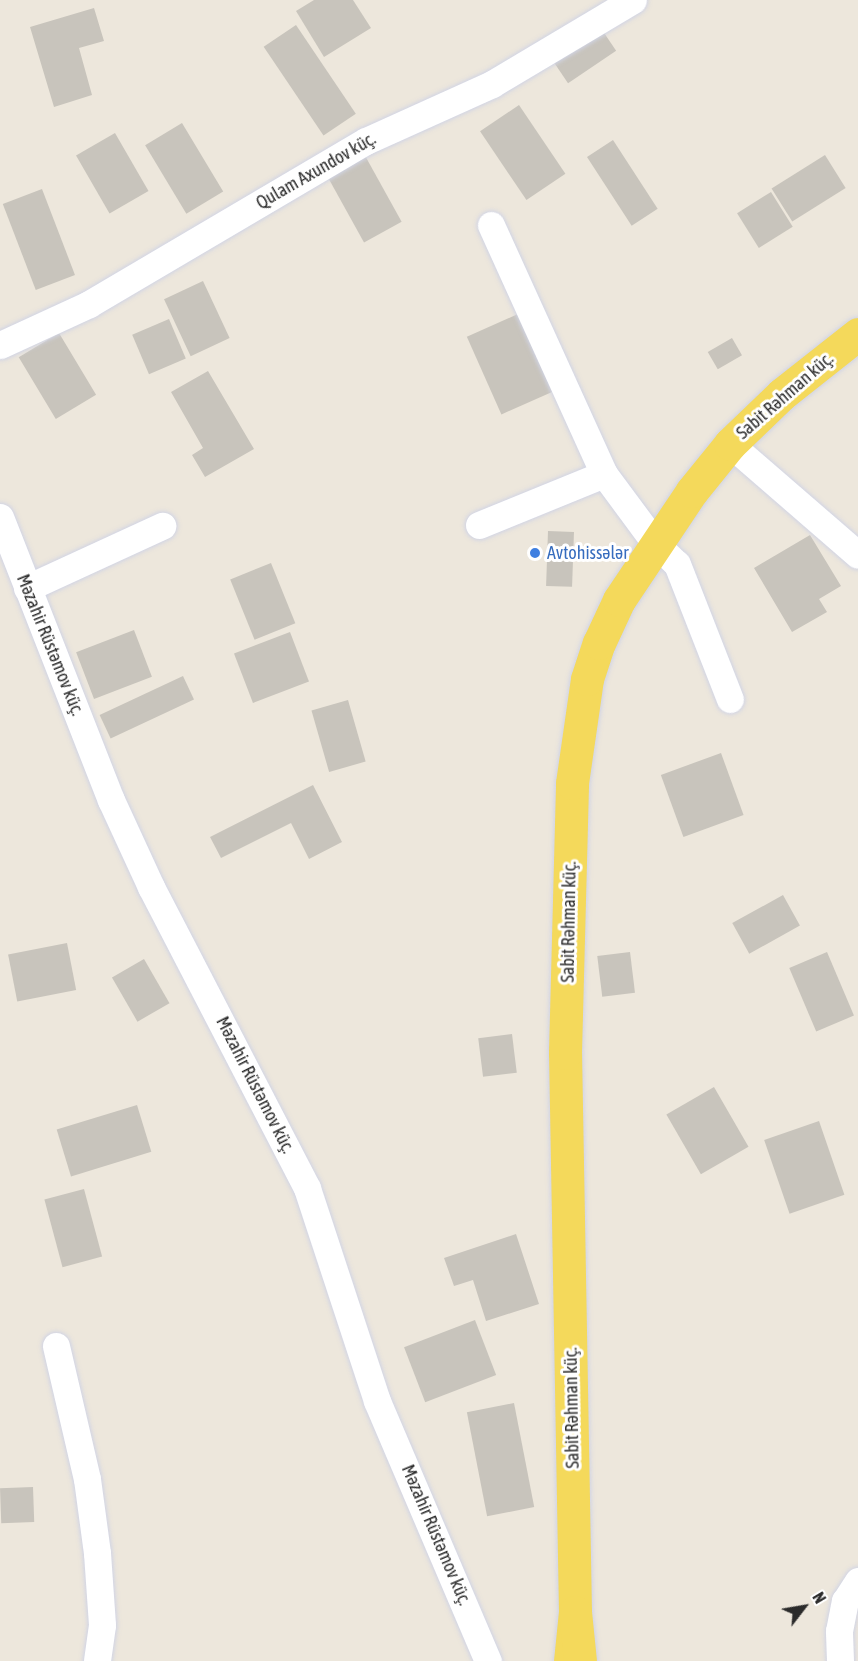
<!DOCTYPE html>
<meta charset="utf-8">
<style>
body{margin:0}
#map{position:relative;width:858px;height:1661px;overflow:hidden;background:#ede7dc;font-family:"Asap Condensed",sans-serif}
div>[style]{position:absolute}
.building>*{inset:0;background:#c8c4bc;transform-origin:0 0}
.roads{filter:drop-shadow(0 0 2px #d1d4e4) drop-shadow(0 0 2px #d1d4e4)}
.minor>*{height:27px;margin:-13.5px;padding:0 13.5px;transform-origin:13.5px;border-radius:13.5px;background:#fff}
.major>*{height:33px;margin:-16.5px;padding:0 16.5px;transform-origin:16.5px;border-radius:16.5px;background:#f4d95b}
.dots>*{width:16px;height:16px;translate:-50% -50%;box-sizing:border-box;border:3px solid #fff;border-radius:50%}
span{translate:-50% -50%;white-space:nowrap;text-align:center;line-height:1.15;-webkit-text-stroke:6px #fff;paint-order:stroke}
.street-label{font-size:18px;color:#2b2b2b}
.shop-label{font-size:18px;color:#366cbe}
.left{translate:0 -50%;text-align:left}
.north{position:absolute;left:774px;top:1577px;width:60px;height:60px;-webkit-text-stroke:4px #fff;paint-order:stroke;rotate:59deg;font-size:16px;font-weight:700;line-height:24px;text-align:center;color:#2b2b2b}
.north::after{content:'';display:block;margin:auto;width:21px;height:27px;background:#2b2b2b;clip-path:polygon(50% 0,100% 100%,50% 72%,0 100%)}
</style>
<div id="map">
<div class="building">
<div style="clip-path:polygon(314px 0,353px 0,371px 28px,324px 57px,296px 11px)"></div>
<div style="clip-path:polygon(94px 8px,104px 41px,79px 48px,92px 95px,54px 107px,30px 27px)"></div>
<div style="left:596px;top:21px;width:36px;height:58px;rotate:56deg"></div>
<div style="left:296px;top:25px;width:107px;height:39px;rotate:56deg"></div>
<div style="left:519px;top:105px;width:83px;height:47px;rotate:56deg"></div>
<div style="left:182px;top:123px;width:80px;height:43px;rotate:59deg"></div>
<div style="left:115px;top:133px;width:67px;height:45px;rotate:60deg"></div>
<div style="left:613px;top:140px;width:82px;height:31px;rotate:57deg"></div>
<div style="left:358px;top:143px;width:90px;height:43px;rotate:61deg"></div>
<div style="left:825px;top:155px;width:39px;height:63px;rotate:58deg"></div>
<div style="left:42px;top:189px;width:92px;height:42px;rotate:69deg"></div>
<div style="left:771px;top:192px;width:41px;height:40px;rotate:58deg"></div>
<div style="left:203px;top:281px;width:63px;height:43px;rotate:65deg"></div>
<div style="left:518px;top:314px;width:85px;height:56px;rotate:66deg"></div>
<div style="left:169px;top:319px;width:43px;height:40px;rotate:67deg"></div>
<div style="left:59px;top:333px;width:72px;height:47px;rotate:59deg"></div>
<div style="left:732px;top:338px;width:20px;height:28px;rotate:60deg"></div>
<div style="clip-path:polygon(208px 371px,254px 449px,205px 477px,192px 455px,203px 448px,171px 392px)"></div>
<div style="left:548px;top:531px;width:26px;height:55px;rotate:2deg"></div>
<div style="clip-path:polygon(810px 535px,841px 586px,819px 599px,827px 612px,792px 632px,754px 568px)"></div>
<div style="left:271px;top:563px;width:65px;height:44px;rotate:68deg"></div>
<div style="left:134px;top:630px;width:50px;height:62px;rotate:69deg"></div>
<div style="left:290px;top:632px;width:53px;height:60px;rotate:69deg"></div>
<div style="left:183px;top:676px;width:26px;height:92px;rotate:65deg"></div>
<div style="left:348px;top:700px;width:64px;height:38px;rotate:74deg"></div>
<div style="left:721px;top:753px;width:66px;height:64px;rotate:70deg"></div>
<div style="clip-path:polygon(313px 785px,342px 842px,309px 859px,291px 823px,221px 858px,210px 837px)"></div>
<div style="left:783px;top:895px;width:35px;height:58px;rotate:61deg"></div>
<div style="left:67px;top:943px;width:48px;height:60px;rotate:79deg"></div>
<div style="left:630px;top:952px;width:41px;height:33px;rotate:83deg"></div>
<div style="left:827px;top:952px;width:69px;height:41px;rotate:67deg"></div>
<div style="left:144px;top:959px;width:51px;height:37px;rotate:60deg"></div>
<div style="left:512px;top:1034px;width:39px;height:34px;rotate:83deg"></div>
<div style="left:714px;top:1087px;width:69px;height:55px;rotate:60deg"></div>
<div style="left:137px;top:1105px;width:49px;height:84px;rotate:73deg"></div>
<div style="left:819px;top:1121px;width:78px;height:58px;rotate:71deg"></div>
<div style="left:84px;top:1189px;width:70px;height:41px;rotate:75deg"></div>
<div style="clip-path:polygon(516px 1234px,539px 1304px,486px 1321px,473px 1280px,454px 1286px,444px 1258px)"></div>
<div style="left:475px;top:1320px;width:59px;height:76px;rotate:69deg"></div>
<div style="left:514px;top:1403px;width:106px;height:48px;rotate:79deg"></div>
<div style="left:33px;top:1487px;width:35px;height:33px;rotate:88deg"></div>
</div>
<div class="roads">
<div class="minor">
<div style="left:491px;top:225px;width:273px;rotate:65.6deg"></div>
<div style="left:604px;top:474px;width:86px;rotate:53.5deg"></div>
<div style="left:655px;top:543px;width:30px;rotate:44deg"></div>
<div style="left:677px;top:564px;width:145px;rotate:68.6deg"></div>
<div style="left:0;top:345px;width:98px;rotate:-24.7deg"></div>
<div style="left:89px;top:304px;width:321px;rotate:-30.5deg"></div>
<div style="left:366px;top:141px;width:138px;rotate:-24.3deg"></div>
<div style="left:492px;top:84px;width:164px;rotate:-30.8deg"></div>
<div style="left:730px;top:444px;width:169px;rotate:40.9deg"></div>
<div style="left:0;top:517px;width:304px;rotate:68.6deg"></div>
<div style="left:111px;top:800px;width:96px;rotate:65.3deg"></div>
<div style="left:151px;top:887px;width:339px;rotate:62.6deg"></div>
<div style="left:307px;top:1188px;width:224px;rotate:71.8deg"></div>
<div style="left:377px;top:1401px;width:283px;rotate:66.9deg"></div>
<div style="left:479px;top:525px;width:135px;rotate:-22.2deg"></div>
<div style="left:27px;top:588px;width:149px;rotate:-24.7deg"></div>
<div style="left:56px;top:1346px;width:137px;rotate:76.9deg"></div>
<div style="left:87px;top:1479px;width:75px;rotate:82.3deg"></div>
<div style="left:97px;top:1553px;width:72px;rotate:86deg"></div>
<div style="left:102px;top:1625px;width:36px;rotate:98deg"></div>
<div style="left:840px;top:1661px;width:30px;rotate:-92deg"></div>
<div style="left:839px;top:1631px;width:31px;rotate:-79deg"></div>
<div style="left:845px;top:1601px;width:24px;rotate:-57deg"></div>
</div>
<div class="major">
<div style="left:575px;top:1612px;width:559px;rotate:-91.02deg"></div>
<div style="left:565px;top:1053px;width:270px;rotate:-88.5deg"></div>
<div style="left:572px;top:783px;width:105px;rotate:-81.8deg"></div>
<div style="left:587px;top:679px;width:38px;rotate:-72deg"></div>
<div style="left:599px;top:643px;width:47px;rotate:-65.1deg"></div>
<div style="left:619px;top:600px;width:131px;rotate:-56.2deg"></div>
<div style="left:692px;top:491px;width:60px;rotate:-51deg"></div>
<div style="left:730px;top:444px;width:72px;rotate:-43.9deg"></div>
<div style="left:782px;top:394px;width:97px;rotate:-38.3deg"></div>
<div style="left:570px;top:1661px;width:49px;rotate:-84.2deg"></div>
<div style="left:575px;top:1612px;width:49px;rotate:84.2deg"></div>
</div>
</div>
<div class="dots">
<div style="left:535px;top:553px;background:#3f7fe0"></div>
</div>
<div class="street-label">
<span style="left:316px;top:171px;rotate:-30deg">Qulam Axundov küç.</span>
<span style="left:785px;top:396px;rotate:-41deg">Sabit Rəhman küç.</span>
<span style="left:50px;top:645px;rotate:68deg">Məzahir Rüstəmov küç.</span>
<span style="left:569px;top:922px;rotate:-89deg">Sabit Rəhman küç.</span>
<span style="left:255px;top:1085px;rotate:63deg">Məzahir Rüstəmov küç.</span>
<span style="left:572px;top:1408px;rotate:-91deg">Sabit Rəhman küç.</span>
<span style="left:436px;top:1535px;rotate:67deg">Məzahir Rüstəmov küç.</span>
</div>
<div class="shop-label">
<span class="left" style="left:547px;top:553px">Avtohissələr</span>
</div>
<div class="north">N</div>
</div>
